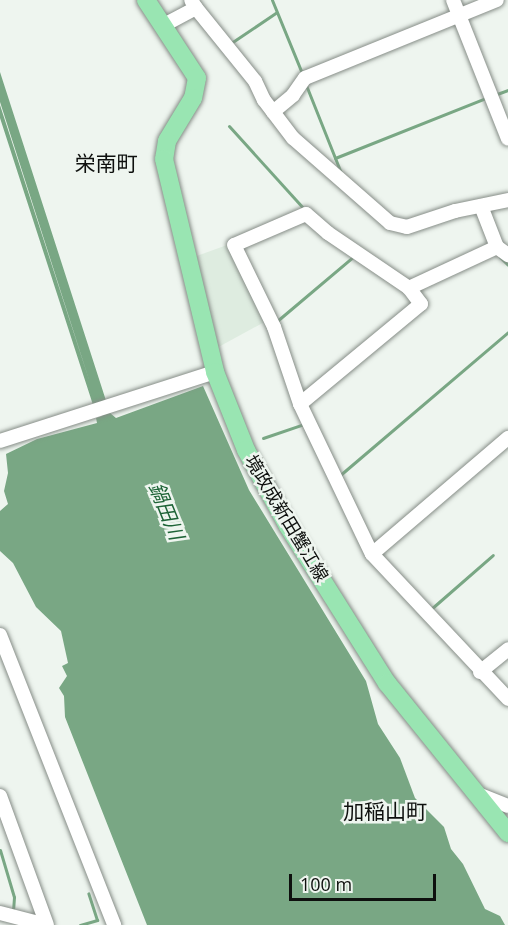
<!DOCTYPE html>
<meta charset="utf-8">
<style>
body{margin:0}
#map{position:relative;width:508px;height:925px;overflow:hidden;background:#eef5ef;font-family:"Open Sans","Noto Sans JP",sans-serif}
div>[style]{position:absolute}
.built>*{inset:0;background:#deece0}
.water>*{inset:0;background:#79a784}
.stream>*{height:3px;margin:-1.5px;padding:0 1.5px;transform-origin:1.5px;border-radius:1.5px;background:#79a784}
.roads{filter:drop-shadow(0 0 2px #868d87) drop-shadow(0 0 2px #868d87)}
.minor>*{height:14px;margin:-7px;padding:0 7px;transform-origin:7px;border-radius:7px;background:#fff}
.major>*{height:18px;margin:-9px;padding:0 9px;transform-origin:9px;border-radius:9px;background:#99e5b2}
span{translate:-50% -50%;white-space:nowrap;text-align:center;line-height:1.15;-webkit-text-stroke:5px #eef5ef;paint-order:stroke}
.street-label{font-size:18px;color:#0e100e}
.water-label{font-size:20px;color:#1e6437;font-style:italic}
.quarter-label{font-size:21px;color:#0e100e}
.scale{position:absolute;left:289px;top:874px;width:147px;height:27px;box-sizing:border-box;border:3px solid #0e100e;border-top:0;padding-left:8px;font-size:18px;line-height:21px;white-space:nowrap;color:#0e100e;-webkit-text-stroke:4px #eef5ef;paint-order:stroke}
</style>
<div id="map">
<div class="built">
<div style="clip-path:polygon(230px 244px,268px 320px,213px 350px,191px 258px)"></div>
</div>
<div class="water">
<div style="clip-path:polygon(0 72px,110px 413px,116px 418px,203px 386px,249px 490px,366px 681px,378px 724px,400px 758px,415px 798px,444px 827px,451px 849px,463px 864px,485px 909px,500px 916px,505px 925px,147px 925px,65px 717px,64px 696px,59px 688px,67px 676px,62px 666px,68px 663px,61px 631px,36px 607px,13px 563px,0 551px,0 511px,8px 504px,4px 491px,8px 473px,6px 454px,37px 439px,97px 423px,96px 418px,102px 416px,97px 403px,94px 408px,0 118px,0 105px,92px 389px,0 102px)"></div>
</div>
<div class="stream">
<div style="left:272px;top:0;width:79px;rotate:67.7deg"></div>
<div style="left:231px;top:43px;width:55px;rotate:-34deg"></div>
<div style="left:306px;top:85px;width:95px;rotate:68.3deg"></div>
<div style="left:497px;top:94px;width:12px;rotate:-20deg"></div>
<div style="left:229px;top:126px;width:110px;rotate:47.9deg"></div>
<div style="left:335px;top:158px;width:162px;rotate:-21.7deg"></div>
<div style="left:500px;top:257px;width:11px;rotate:45deg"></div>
<div style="left:277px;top:321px;width:101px;rotate:-40.2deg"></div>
<div style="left:263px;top:438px;width:43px;rotate:-18.9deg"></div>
<div style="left:339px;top:476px;width:222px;rotate:-40.4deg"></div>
<div style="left:431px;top:609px;width:82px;rotate:-41.1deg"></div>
<div style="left:0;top:850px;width:49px;rotate:73.4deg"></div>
<div style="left:14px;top:897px;width:14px;rotate:94deg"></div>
<div style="left:80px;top:925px;width:18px;rotate:-16deg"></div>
<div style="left:97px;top:920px;width:28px;rotate:-108deg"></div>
</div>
<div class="roads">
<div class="minor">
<div style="left:453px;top:0;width:149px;rotate:68.4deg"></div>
<div style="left:196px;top:8px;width:94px;rotate:51.1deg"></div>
<div style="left:255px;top:81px;width:21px;rotate:65deg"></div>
<div style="left:264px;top:100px;width:48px;rotate:52.7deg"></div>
<div style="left:293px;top:138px;width:129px;rotate:41.2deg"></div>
<div style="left:390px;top:223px;width:17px;rotate:13deg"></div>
<div style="left:407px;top:227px;width:51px;rotate:-18.4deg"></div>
<div style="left:455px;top:211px;width:54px;rotate:-11.7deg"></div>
<div style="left:164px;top:25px;width:36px;rotate:-28deg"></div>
<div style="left:196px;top:8px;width:9px;rotate:-122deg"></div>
<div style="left:273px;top:112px;width:26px;rotate:-40deg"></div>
<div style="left:293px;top:95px;width:21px;rotate:-55deg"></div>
<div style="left:305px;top:78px;width:207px;rotate:-22.1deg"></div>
<div style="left:481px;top:206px;width:44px;rotate:68.7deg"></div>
<div style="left:497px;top:247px;width:14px;rotate:36deg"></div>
<div style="left:409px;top:288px;width:98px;rotate:-145.8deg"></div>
<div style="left:328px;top:233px;width:29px;rotate:-139deg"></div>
<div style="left:306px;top:214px;width:78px;rotate:156.7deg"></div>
<div style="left:234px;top:245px;width:91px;rotate:64deg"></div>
<div style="left:274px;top:327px;width:81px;rotate:71.3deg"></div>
<div style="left:300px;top:404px;width:166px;rotate:64.4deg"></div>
<div style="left:372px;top:554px;width:199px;rotate:46.8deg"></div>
<div style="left:300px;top:404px;width:157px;rotate:-39.6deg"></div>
<div style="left:421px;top:304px;width:20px;rotate:-127deg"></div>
<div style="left:409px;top:288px;width:97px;rotate:-25deg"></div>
<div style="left:0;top:441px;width:226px;rotate:-17.8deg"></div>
<div style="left:372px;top:554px;width:179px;rotate:-40.5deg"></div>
<div style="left:0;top:635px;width:312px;rotate:68.5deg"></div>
<div style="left:480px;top:672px;width:36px;rotate:-39deg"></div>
<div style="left:478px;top:794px;width:32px;rotate:22deg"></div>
<div style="left:0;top:796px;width:137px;rotate:70deg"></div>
<div style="left:0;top:913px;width:48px;rotate:14.6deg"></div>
</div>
<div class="major">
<div style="left:146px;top:0;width:93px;rotate:56.8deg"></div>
<div style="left:197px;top:78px;width:20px;rotate:101deg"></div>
<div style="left:193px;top:98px;width:50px;rotate:121.2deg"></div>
<div style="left:167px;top:141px;width:18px;rotate:99deg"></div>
<div style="left:164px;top:159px;width:219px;rotate:76.5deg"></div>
<div style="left:215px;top:372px;width:84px;rotate:68.3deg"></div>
<div style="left:246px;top:450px;width:87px;rotate:61.1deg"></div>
<div style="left:288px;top:526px;width:186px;rotate:57.8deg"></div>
<div style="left:387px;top:683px;width:193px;rotate:51.1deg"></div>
</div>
</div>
<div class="street-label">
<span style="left:287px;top:518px;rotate:59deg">境政成新田蟹江線</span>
</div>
<div class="water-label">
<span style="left:167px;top:511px;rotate:68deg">鍋田川</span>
</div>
<div class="quarter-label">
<span style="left:106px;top:163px">栄南町</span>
<span style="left:385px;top:811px">加稲山町</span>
</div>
<div class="scale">100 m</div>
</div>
